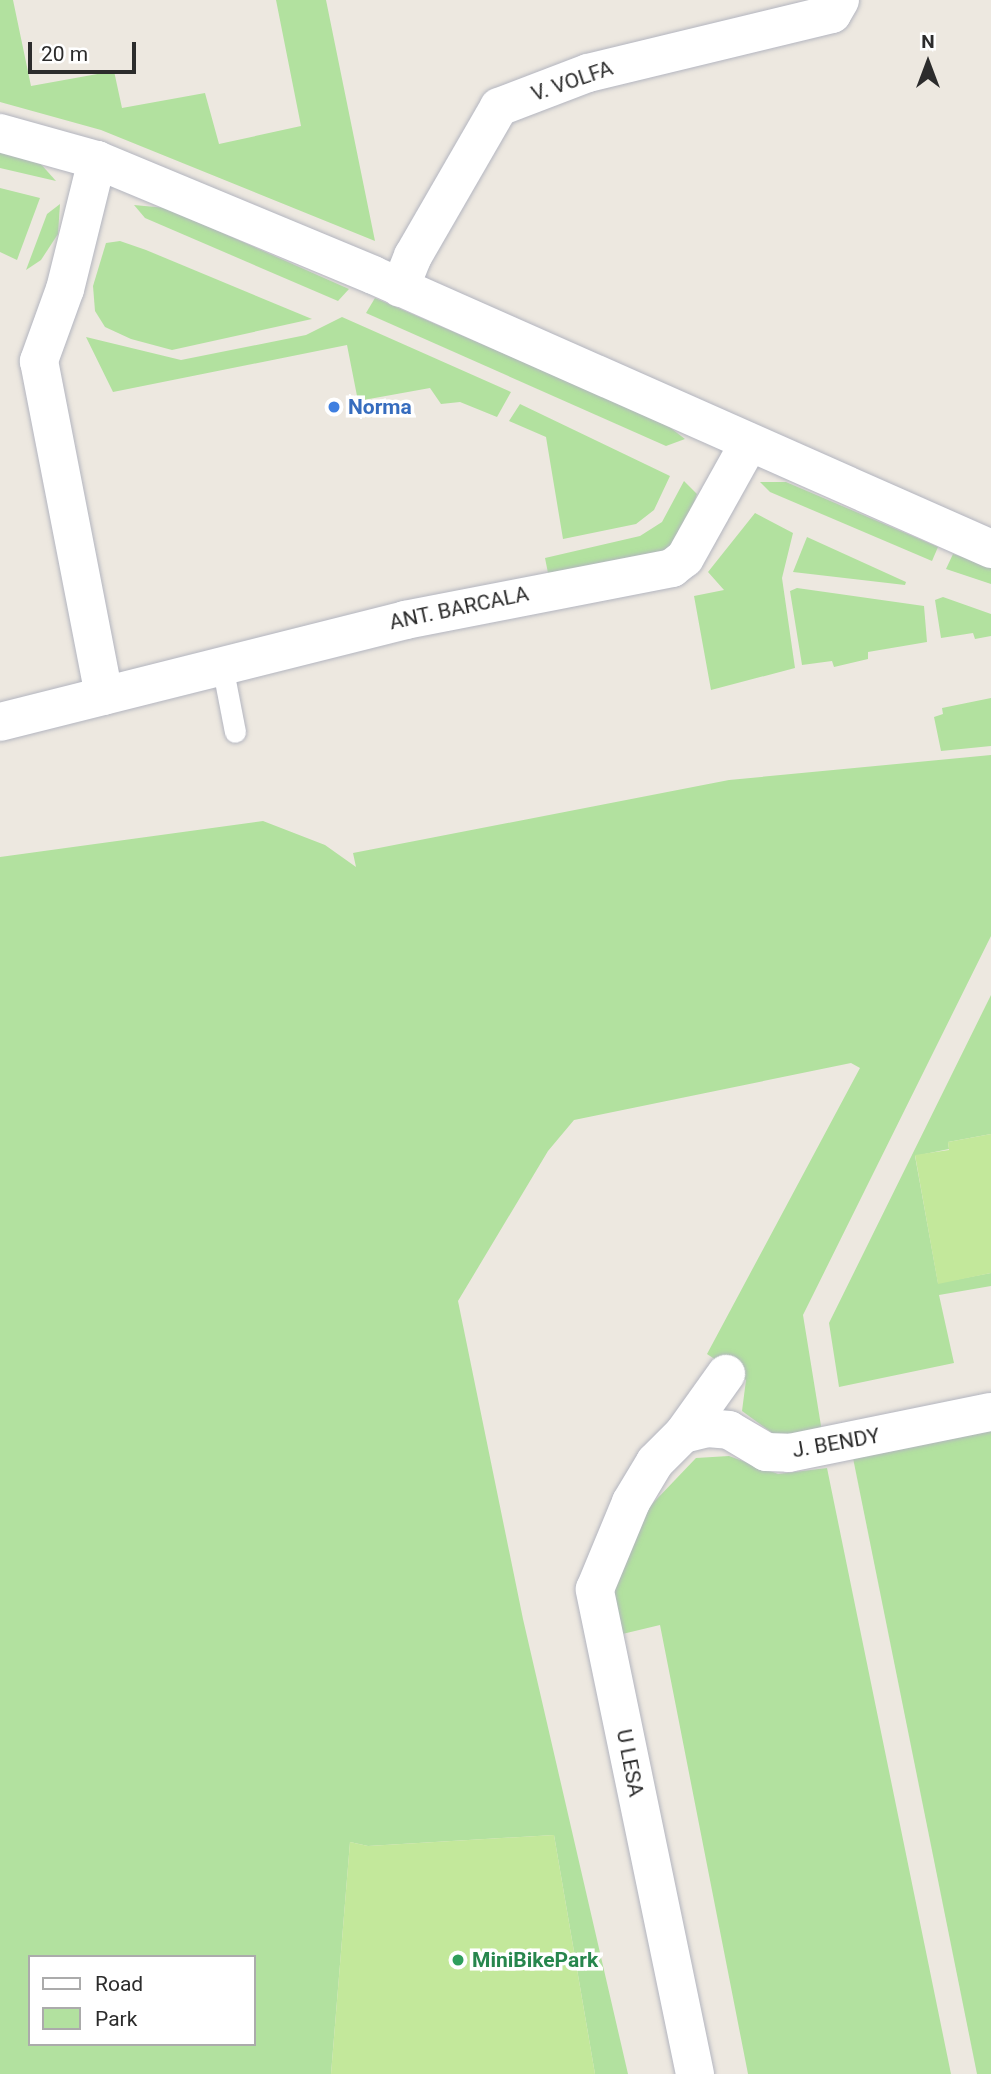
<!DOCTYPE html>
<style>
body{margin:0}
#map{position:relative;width:991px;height:2074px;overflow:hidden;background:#ede8e0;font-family:Roboto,sans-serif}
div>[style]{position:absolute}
.green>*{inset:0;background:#b2e19f}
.pitch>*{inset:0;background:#c3e89b}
.roads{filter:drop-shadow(0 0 2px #b3b5bf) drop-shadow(0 0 2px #b3b5bf)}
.service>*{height:21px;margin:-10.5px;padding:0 10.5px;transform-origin:10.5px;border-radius:10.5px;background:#fff}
.minor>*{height:38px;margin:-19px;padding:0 19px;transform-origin:19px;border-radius:19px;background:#fff}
.dots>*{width:19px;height:19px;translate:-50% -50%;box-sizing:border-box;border:4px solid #fff;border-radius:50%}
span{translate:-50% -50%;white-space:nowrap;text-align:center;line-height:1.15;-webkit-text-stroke:7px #fff;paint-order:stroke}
.street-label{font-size:21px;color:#2c2c2c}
.shop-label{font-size:21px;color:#366cbe;font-weight:700}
.left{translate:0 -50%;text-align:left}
.leisure-label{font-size:21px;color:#27864d;font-weight:700}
.legend{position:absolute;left:28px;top:1955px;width:228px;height:91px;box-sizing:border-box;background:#fff;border:2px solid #ababab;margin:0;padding:9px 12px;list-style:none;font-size:21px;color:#2c2c2c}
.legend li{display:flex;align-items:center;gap:14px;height:35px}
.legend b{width:35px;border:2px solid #ababab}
.north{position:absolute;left:893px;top:28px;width:70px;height:70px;-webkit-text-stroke:5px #fff;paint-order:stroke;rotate:0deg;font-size:19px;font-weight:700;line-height:28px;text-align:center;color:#2c2c2c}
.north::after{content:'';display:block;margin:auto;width:24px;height:32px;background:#2c2c2c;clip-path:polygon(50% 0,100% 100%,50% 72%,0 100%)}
.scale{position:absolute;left:28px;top:42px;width:108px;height:32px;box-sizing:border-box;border:4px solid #2c2c2c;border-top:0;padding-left:9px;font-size:21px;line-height:24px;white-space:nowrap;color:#2c2c2c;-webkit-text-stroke:5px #fff;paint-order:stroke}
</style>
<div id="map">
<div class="green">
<div style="clip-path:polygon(0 0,13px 0,31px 86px,114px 71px,122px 108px,205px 93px,219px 144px,301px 126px,276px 0,326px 0,375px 241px,101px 130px,0 102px)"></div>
<div style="clip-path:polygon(0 152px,39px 162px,56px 181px,0 168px)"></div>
<div style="clip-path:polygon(0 188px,40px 198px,17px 260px,0 252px)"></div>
<div style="clip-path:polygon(60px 204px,58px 234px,41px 260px,26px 270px,47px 214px)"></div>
<div style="clip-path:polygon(134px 205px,166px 208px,349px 289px,338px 301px,145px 218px)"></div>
<div style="clip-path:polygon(120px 241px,146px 250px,312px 319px,172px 350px,131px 339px,105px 327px,95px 311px,93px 286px,106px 243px)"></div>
<div style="clip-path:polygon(375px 298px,663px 422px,685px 439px,666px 446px,366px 313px)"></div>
<div style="clip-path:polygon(342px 317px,511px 392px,497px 417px,460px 402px,441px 404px,430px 388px,358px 401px,347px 345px,113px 392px,86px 337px,181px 360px,306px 335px)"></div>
<div style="clip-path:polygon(520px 404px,670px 476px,654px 510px,636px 524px,563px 539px,546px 437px,509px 421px)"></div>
<div style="clip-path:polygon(684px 481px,697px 494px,682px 535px,671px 550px,549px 578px,545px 558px,640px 536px,662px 522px)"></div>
<div style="clip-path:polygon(760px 482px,786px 482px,938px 547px,932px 561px,770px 492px)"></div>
<div style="clip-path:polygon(755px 513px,793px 533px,782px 578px,795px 668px,711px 690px,694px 596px,724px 590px,708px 572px)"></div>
<div style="clip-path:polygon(807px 537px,906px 582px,905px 585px,793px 572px)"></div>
<div style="clip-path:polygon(953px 554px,991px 566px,991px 584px,946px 569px)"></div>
<div style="clip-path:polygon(797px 588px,924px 606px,927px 642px,868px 652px,868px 659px,834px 667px,832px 661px,802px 665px,790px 591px)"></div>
<div style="clip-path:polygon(943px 597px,991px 614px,991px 636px,975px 639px,973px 633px,941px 638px,935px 600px)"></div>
<div style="clip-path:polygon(991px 698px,991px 746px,941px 751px,934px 717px,943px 714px,942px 708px)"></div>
<div style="clip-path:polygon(evenodd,991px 755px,991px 936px,803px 1315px,822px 1432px,775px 1435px,742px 1411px,746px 1380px,707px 1354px,860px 1068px,851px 1063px,574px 1120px,548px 1151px,458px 1301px,523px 1619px,628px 2074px,595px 2074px,554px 1835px,368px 1846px,350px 1842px,331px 2074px,0 2074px,0 857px,263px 821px,325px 845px,356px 867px,353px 853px,729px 780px,991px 755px,30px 1957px,254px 1957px,254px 2044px,30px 2044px,30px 1957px)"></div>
<div style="clip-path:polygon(991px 995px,991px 1134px,948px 1142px,949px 1149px,915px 1156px,938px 1283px,991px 1273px,991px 1286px,939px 1295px,954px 1363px,839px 1387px,829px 1323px)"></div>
<div style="clip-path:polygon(991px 1427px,991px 2074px,977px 2074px,853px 1458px)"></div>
<div style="clip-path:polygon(729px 1456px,778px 1474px,827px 1468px,951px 2074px,748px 2074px,660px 1625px,614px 1636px,613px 1568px,632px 1525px,696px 1458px)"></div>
</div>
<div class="pitch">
<div style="clip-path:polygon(991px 1134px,991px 1273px,938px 1284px,915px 1155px,949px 1150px,948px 1142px)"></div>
<div style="clip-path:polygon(554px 1835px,595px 2074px,331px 2074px,350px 1842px,368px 1846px)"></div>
</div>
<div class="roads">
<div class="service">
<div style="left:222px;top:665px;width:68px;rotate:79deg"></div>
</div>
<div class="minor">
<div style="left:0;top:133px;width:101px;rotate:15.6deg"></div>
<div style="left:97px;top:160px;width:299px;rotate:22.6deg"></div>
<div style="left:373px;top:275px;width:676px;rotate:23.91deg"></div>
<div style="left:97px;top:160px;width:133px;rotate:103.9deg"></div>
<div style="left:65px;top:289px;width:77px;rotate:109.9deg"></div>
<div style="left:39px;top:361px;width:341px;rotate:79deg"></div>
<div style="left:400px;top:288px;width:35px;rotate:-68deg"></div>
<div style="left:413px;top:256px;width:172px;rotate:-60deg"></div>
<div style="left:499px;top:107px;width:95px;rotate:-20.9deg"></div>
<div style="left:588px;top:73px;width:251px;rotate:-13.6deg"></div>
<div style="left:832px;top:14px;width:16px;rotate:-60deg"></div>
<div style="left:0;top:722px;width:418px;rotate:-14.1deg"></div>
<div style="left:405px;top:620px;width:272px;rotate:-11deg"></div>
<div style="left:672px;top:568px;width:16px;rotate:-38deg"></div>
<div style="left:685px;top:558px;width:132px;rotate:-60.9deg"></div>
<div style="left:683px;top:1434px;width:74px;rotate:-54.4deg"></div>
<div style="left:695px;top:2074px;width:495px;rotate:-101.7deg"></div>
<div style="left:595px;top:1589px;width:94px;rotate:-67.5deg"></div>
<div style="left:631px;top:1502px;width:47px;rotate:-59deg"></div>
<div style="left:655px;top:1462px;width:40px;rotate:-45deg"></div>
<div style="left:683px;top:1434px;width:25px;rotate:-14deg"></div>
<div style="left:707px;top:1428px;width:22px;rotate:5deg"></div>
<div style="left:729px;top:1430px;width:43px;rotate:30.7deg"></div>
<div style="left:766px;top:1452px;width:23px;rotate:2deg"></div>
<div style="left:789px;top:1453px;width:206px;rotate:-11.5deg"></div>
</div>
</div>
<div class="dots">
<div style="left:334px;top:407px;background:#3f7fe0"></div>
<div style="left:458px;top:1960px;background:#2e9e5b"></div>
</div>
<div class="street-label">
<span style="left:572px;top:81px;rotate:-19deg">V. VOLFA</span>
<span style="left:459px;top:608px;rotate:-12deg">ANT. BARCALA</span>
<span style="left:836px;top:1443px;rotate:-10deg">J. BENDY</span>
<span style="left:630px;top:1763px;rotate:79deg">U LESA</span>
</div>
<div class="shop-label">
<span class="left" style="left:348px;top:407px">Norma</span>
</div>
<div class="leisure-label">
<span class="left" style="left:472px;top:1960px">MiniBikePark</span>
</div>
<ul class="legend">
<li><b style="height:9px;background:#fff"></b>Road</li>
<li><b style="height:19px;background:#b2e19f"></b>Park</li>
</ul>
<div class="north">N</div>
<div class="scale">20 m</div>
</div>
